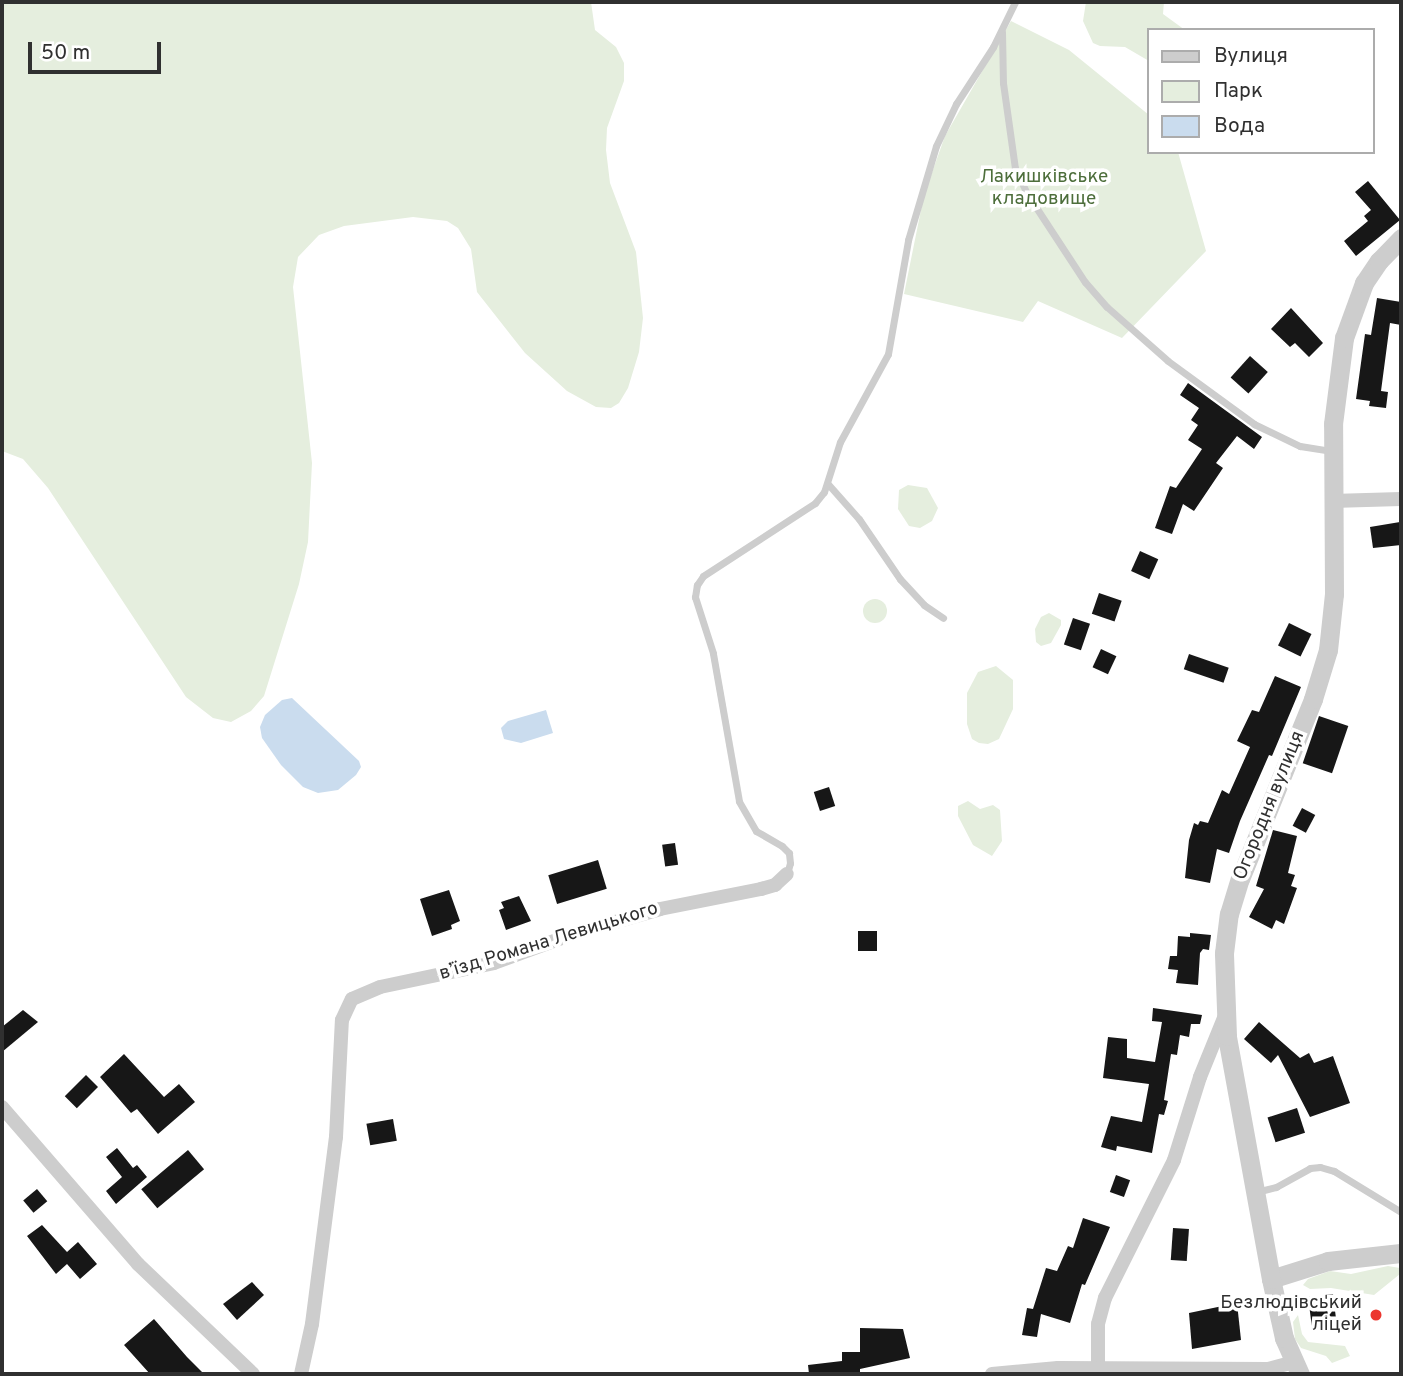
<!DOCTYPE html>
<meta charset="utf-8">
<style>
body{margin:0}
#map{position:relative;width:1403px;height:1376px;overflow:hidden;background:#fff;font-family:Overpass,sans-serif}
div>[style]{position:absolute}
.green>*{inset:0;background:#e5eede}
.round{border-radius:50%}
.water>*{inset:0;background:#cadcee}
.building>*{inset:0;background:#171717;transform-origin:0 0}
.service>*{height:7px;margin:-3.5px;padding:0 3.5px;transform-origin:3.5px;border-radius:3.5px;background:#cdcdcd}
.minor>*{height:14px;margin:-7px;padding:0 7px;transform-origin:7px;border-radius:7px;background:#cdcdcd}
.tertiary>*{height:19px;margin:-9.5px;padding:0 9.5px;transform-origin:9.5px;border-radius:9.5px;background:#cdcdcd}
.dots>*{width:19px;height:19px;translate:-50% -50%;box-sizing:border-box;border:4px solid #fff;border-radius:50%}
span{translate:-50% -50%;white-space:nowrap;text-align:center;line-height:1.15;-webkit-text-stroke:7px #fff;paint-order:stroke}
.park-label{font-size:19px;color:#4d6e3b}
.street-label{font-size:19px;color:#303030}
.poi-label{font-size:19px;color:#303030}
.right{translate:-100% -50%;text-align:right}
.frame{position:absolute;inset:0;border:4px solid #303030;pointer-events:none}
.legend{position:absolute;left:1147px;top:28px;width:228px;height:126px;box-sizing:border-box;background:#fff;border:2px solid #acacac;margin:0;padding:9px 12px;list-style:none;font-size:21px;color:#303030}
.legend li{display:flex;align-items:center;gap:14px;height:35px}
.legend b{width:35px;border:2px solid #acacac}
.scale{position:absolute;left:28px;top:42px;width:133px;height:32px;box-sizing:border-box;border:4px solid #303030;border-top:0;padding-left:9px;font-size:21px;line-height:24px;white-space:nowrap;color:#303030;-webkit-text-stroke:5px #fff;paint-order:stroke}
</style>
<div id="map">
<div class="green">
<div style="clip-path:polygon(2px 2px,591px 2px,595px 30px,616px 47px,624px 63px,624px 81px,607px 128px,606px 150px,610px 183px,636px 252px,643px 318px,639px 352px,628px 388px,619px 403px,611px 408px,596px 407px,567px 391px,525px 353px,477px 292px,471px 249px,458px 228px,447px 221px,413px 217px,344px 226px,319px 235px,298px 257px,293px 287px,312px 463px,308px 542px,299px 584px,264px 696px,251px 711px,231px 722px,213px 718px,186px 697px,48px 488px,23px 459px,2px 451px)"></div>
<div style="clip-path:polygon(1086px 2px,1164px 2px,1163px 14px,1185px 30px,1149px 30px,1149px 61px,1125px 47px,1100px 46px,1093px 43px,1083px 21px)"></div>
<div style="clip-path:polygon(1011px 21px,1069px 50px,1149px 115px,1149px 152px,1178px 152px,1206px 251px,1122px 338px,1038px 301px,1023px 322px,904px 294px,924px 195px,945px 136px)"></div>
<div style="clip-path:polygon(908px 485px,927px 488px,938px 508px,932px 521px,920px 528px,909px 526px,898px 509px,899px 490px)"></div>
<div class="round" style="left:863px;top:599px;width:24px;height:24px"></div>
<div style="clip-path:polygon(1049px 613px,1061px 620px,1061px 625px,1051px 643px,1041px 646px,1036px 642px,1035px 629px,1041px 617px)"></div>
<div style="clip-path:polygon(996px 666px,1013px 680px,1013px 709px,999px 739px,988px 744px,979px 743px,972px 739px,967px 724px,967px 693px,978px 672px)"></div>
<div style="clip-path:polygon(968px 801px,980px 809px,993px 805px,1000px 810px,1002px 841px,992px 856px,973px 845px,958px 816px,958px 806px)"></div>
<div style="clip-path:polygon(1388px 1266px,1400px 1268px,1400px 1274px,1374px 1295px,1331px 1288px,1310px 1289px,1303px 1285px,1308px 1279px,1330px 1271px,1351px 1274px)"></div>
<div style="clip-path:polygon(1298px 1315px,1302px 1334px,1308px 1342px,1345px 1346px,1350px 1356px,1332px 1363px,1326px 1356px,1301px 1348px,1295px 1339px,1293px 1322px)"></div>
</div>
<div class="water">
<div style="clip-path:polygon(292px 698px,359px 761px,361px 767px,356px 775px,338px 790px,318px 793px,303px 787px,281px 765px,262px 738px,260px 727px,265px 715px,282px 700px)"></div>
<div style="clip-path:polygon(546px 710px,553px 733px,521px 743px,504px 739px,501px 728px,508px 721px)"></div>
</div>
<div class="building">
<div style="clip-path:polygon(1368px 181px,1400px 220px,1356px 256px,1344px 241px,1368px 221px,1364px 216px,1371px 210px,1355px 192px)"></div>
<div style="clip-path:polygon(1377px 298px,1401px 302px,1401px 325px,1390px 323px,1381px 391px,1388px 392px,1386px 408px,1369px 406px,1370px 401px,1356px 399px,1365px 334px,1371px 335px)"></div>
<div style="clip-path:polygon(1291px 308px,1323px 343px,1309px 357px,1295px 343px,1290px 347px,1271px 329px)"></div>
<div style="left:1250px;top:356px;width:24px;height:29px;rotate:42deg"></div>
<div style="clip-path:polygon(1188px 383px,1262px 437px,1254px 449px,1237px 436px,1216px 463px,1223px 468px,1194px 511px,1183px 504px,1172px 534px,1155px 528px,1170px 486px,1176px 488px,1202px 449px,1188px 440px,1198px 425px,1191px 420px,1199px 408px,1180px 395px)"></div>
<div style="clip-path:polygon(1400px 522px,1401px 545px,1373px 548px,1370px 527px)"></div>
<div style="left:1140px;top:551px;width:20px;height:22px;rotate:24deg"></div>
<div style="left:1099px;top:593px;width:24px;height:22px;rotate:19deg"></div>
<div style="left:1073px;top:618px;width:18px;height:28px;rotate:19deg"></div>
<div style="left:1289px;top:623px;width:25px;height:25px;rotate:26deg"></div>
<div style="left:1101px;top:649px;width:17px;height:20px;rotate:25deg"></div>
<div style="left:1189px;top:654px;width:42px;height:16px;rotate:19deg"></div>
<div style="clip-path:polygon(1275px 676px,1301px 687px,1272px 756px,1269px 755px,1240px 821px,1229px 853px,1217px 849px,1210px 883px,1185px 878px,1189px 840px,1194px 823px,1198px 825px,1200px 821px,1208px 823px,1222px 790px,1229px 794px,1250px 747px,1237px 741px,1252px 710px,1259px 712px)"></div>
<div style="left:1319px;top:716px;width:31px;height:50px;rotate:19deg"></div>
<div style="left:829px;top:787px;width:20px;height:16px;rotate:72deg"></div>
<div style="left:1302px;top:808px;width:15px;height:20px;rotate:28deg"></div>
<div style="clip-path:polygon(1273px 830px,1297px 836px,1288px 873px,1295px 875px,1291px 886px,1297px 888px,1284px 924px,1276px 920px,1272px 929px,1249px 917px,1264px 889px,1256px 886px)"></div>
<div style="left:675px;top:843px;width:22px;height:13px;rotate:82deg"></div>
<div style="left:598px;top:860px;width:30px;height:52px;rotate:73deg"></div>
<div style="clip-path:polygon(449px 890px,460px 921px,451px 925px,452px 929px,432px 936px,420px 899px)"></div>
<div style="clip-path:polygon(519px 896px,531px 921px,506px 930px,499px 910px,504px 908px,501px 902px)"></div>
<div style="left:858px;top:931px;width:19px;height:20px"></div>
<div style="clip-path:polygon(1190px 933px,1211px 935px,1209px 950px,1203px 949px,1200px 953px,1198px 985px,1176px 983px,1178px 970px,1168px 969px,1170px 956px,1177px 956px,1178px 936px,1190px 937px)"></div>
<div style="clip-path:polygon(1153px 1008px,1202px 1015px,1200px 1024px,1191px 1024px,1189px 1037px,1180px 1035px,1177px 1055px,1171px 1054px,1164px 1100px,1168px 1101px,1164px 1115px,1159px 1114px,1152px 1153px,1117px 1146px,1116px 1151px,1101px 1147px,1111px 1116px,1142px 1122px,1149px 1084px,1103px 1078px,1108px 1037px,1127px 1039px,1127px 1058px,1155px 1062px,1162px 1022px,1152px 1021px)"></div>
<div style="clip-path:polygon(23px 1010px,38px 1022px,2px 1052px,2px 1027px)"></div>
<div style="clip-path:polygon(1259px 1022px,1300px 1058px,1309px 1053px,1314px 1063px,1333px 1056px,1350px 1103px,1310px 1117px,1278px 1055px,1271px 1063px,1244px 1039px)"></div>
<div style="clip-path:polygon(124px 1054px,164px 1097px,179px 1084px,195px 1102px,158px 1134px,137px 1109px,131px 1113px,100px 1077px)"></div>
<div style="left:86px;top:1075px;width:17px;height:30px;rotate:45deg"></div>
<div style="left:1297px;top:1108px;width:26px;height:31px;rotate:72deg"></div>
<div style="left:393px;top:1119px;width:22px;height:27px;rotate:80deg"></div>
<div style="clip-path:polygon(117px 1148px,133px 1168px,137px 1165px,147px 1177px,116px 1204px,106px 1191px,122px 1177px,106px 1157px)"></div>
<div style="left:188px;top:1150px;width:25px;height:61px;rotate:50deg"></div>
<div style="left:1116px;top:1175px;width:15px;height:18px;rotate:20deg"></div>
<div style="left:37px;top:1189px;width:16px;height:18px;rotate:50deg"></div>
<div style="clip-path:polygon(1083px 1218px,1110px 1227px,1085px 1285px,1082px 1284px,1070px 1323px,1041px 1314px,1037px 1337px,1022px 1335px,1027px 1308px,1033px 1309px,1046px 1268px,1057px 1271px,1068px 1246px,1073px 1248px)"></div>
<div style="clip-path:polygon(42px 1225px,67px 1252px,78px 1242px,97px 1264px,80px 1279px,67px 1264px,56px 1274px,27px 1236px)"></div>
<div style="left:1173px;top:1228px;width:16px;height:32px;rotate:4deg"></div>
<div style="clip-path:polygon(252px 1282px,264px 1295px,237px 1320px,223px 1304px)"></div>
<div style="left:1333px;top:1294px;width:35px;height:25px;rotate:83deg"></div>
<div style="clip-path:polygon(1237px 1303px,1241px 1340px,1192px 1349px,1189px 1313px)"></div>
<div style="clip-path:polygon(154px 1319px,187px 1357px,204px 1374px,150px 1374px,124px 1345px)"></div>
<div style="clip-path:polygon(860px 1328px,903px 1329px,910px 1358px,860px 1369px,860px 1374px,809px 1374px,808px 1365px,842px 1361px,842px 1352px,860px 1352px)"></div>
</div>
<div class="service">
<div style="left:1002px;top:32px;width:51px;rotate:88.9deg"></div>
<div style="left:1003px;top:83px;width:86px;rotate:82deg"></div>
<div style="left:1015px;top:168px;width:26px;rotate:65deg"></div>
<div style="left:1026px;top:192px;width:108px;rotate:56.8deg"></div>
<div style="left:1085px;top:282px;width:33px;rotate:49deg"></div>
<div style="left:1107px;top:307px;width:81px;rotate:41.5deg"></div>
<div style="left:1168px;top:361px;width:107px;rotate:36.2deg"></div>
<div style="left:1254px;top:424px;width:51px;rotate:25.6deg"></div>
<div style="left:1300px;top:446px;width:31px;rotate:9deg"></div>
<div style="left:828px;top:484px;width:47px;rotate:48.5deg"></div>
<div style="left:859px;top:519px;width:73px;rotate:55.7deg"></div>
<div style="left:900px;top:579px;width:35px;rotate:47deg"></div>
<div style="left:924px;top:605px;width:23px;rotate:34deg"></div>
<div style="left:787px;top:874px;width:11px;rotate:-75deg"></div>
<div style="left:790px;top:863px;width:10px;rotate:-96deg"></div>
<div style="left:789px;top:853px;width:10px;rotate:-135deg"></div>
<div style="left:782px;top:846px;width:30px;rotate:-150deg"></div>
<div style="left:756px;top:831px;width:34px;rotate:-120deg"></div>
<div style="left:739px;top:801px;width:150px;rotate:-100deg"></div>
<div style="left:713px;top:653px;width:59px;rotate:-107.8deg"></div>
<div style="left:695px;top:597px;width:12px;rotate:-81deg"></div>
<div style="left:697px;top:585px;width:11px;rotate:-56deg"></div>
<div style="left:703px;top:576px;width:134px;rotate:-33.1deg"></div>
<div style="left:815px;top:503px;width:14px;rotate:-51deg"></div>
<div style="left:824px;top:492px;width:52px;rotate:-72.3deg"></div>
<div style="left:840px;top:442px;width:100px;rotate:-61.4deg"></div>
<div style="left:888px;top:354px;width:116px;rotate:-80deg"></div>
<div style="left:908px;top:240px;width:98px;rotate:-73.4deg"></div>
<div style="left:936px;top:146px;width:47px;rotate:-64.5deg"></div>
<div style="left:956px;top:104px;width:68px;rotate:-57deg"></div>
<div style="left:993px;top:47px;width:50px;rotate:-63.9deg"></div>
<div style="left:1256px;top:1192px;width:21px;rotate:-14deg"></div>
<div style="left:1276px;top:1187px;width:39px;rotate:-29deg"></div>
<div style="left:1310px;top:1168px;width:10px;rotate:-6deg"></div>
<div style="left:1320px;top:1167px;width:15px;rotate:16deg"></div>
<div style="left:1334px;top:1171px;width:79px;rotate:31.5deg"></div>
</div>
<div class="minor">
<div style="left:1332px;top:501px;width:69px;rotate:-1.7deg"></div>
<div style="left:2px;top:1107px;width:208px;rotate:49.1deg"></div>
<div style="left:138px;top:1264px;width:159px;rotate:43.7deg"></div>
<div style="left:1098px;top:1368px;width:44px;rotate:-90deg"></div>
<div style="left:1098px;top:1324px;width:27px;rotate:-75deg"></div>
<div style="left:1105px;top:1298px;width:154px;rotate:-63.4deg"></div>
<div style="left:1174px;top:1160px;width:87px;rotate:-72.6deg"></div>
<div style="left:1200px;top:1077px;width:64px;rotate:-67.9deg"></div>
<div style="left:301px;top:1374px;width:51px;rotate:-77.6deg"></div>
<div style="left:312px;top:1324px;width:189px;rotate:-82.7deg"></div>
<div style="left:336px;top:1137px;width:117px;rotate:-87.1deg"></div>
<div style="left:342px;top:1020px;width:23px;rotate:-65deg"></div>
<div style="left:352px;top:999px;width:30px;rotate:-23deg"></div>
<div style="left:380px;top:987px;width:116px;rotate:-11.9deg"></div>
<div style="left:494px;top:963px;width:84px;rotate:-20.2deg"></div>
<div style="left:573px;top:934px;width:91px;rotate:-16deg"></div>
<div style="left:660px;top:909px;width:103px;rotate:-11.2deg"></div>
<div style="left:761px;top:889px;width:15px;rotate:-16deg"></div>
<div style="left:775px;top:885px;width:16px;rotate:-43deg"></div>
<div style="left:992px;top:1374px;width:66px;rotate:-5.2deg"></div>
<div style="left:1058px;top:1368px;width:210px;rotate:0.3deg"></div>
<div style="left:1268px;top:1369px;width:27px;rotate:-15deg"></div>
</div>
<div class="tertiary">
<div style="left:1271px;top:1279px;width:60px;rotate:-17.5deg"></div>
<div style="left:1328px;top:1261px;width:73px;rotate:-6.3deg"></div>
<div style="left:1300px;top:1374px;width:39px;rotate:-114deg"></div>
<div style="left:1284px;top:1338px;width:60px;rotate:-102.4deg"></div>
<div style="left:1271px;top:1279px;width:247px;rotate:-100.3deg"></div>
<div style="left:1227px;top:1036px;width:83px;rotate:-92.1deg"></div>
<div style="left:1224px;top:953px;width:39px;rotate:-83deg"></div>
<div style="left:1229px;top:914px;width:37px;rotate:-73deg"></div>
<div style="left:1240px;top:879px;width:194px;rotate:-67.9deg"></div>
<div style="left:1313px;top:699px;width:51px;rotate:-73deg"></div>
<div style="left:1328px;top:650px;width:56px;rotate:-83.9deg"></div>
<div style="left:1334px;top:594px;width:170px;rotate:-90.3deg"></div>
<div style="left:1333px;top:424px;width:87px;rotate:-82.7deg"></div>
<div style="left:1344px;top:338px;width:59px;rotate:-70deg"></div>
<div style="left:1364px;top:283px;width:27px;rotate:-56deg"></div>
<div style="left:1379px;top:261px;width:32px;rotate:-46deg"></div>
</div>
<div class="dots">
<div style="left:1376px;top:1315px;background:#ec362e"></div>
</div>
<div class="park-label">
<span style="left:1044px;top:189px">Лакишківське<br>кладовище</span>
</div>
<div class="street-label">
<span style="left:1270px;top:806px;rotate:-68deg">Огородня вулиця</span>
<span style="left:549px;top:942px;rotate:-17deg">в’їзд Романа Левицького</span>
</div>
<div class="poi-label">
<span class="right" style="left:1362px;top:1315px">Безлюдівський<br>ліцей</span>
</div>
<div class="frame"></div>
<ul class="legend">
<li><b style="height:9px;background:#cdcdcd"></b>Вулиця</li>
<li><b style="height:19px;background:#e5eede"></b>Парк</li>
<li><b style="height:19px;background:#cadcee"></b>Вода</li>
</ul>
<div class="scale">50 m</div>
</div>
